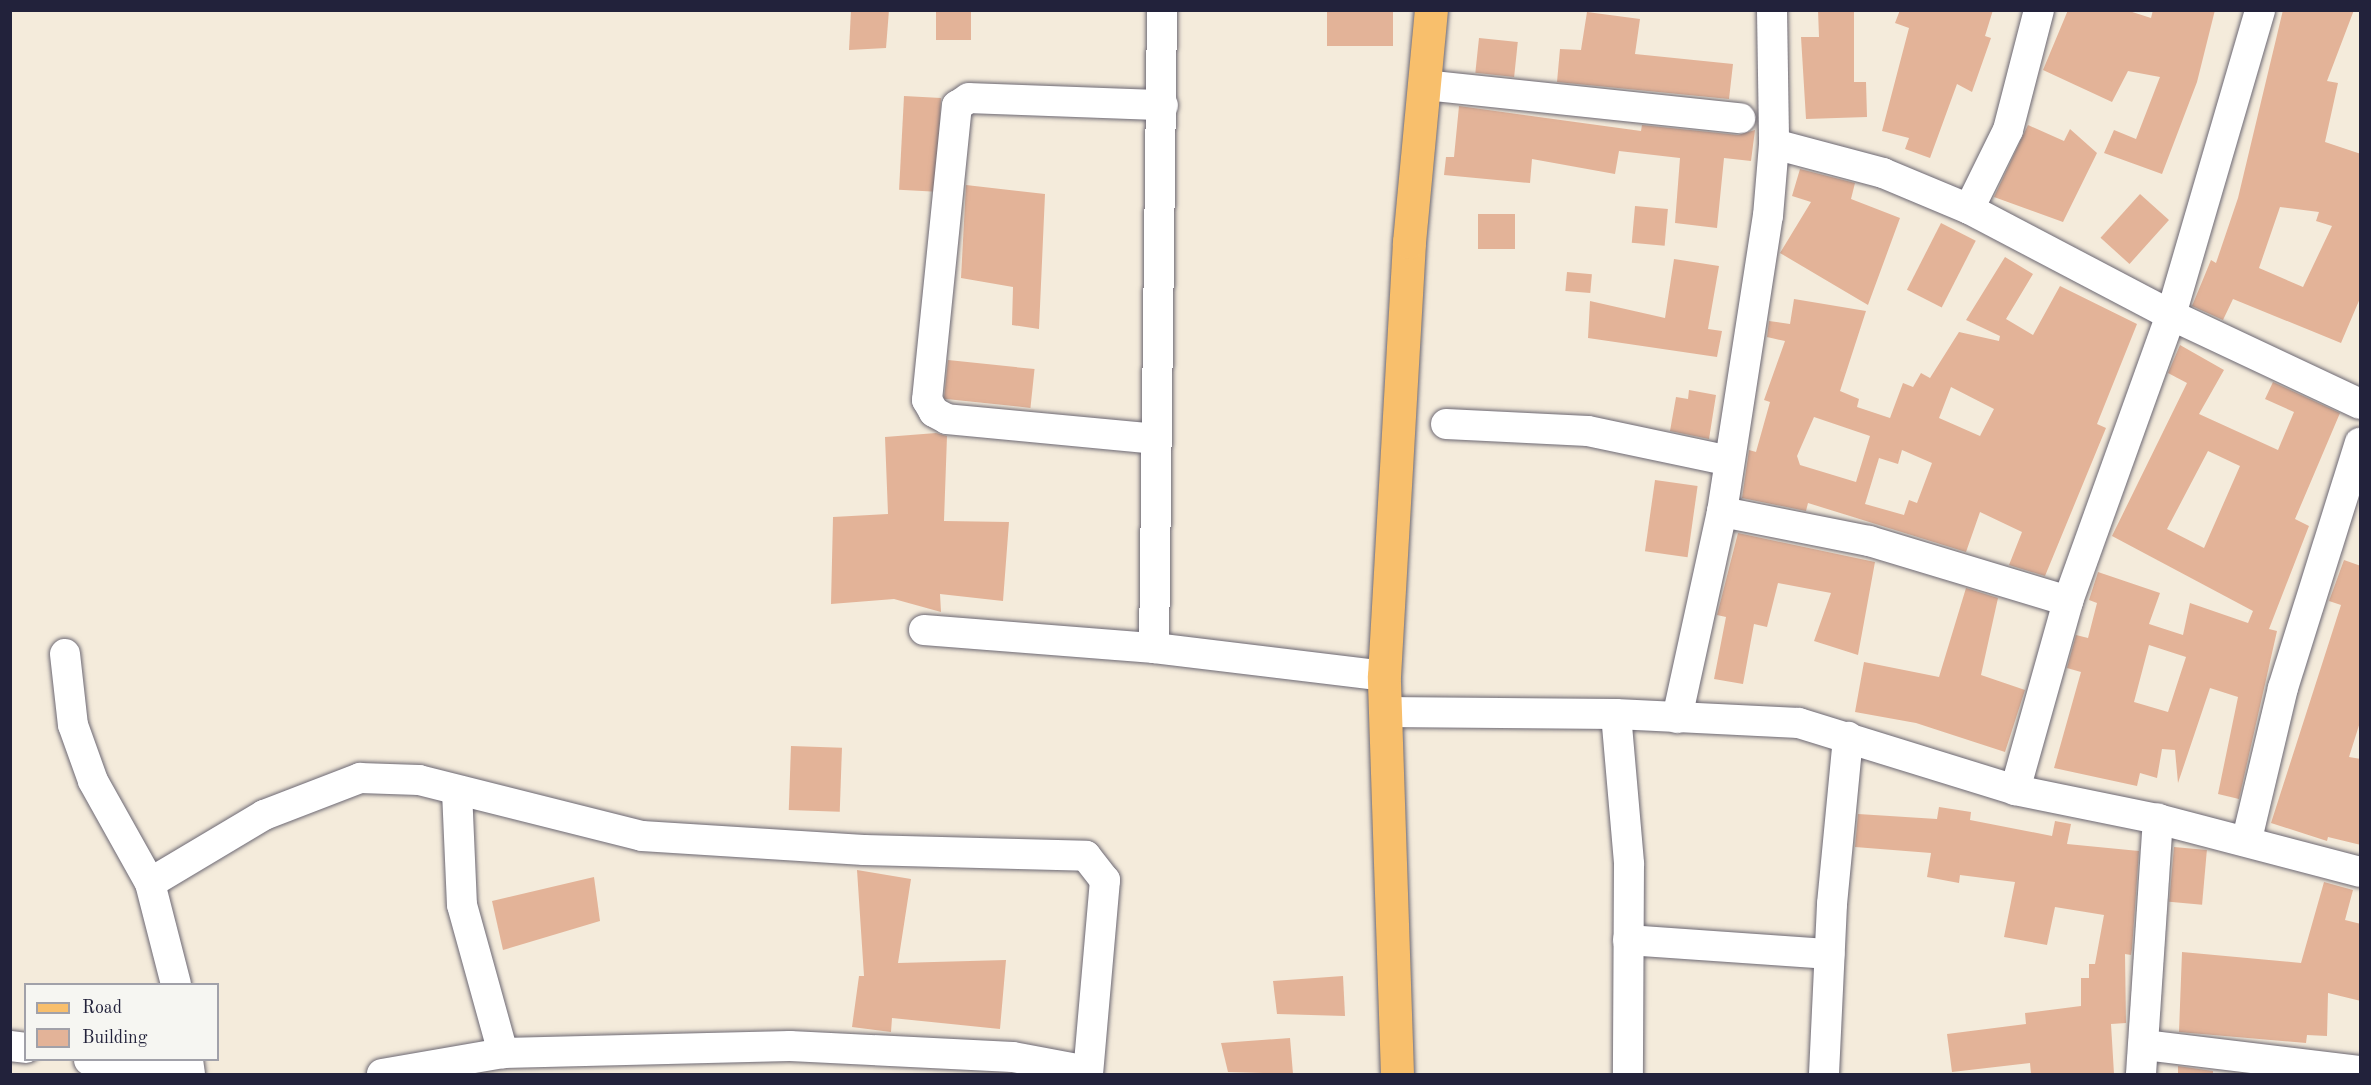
<!DOCTYPE html>
<style>
body{margin:0}
#map{position:relative;width:2371px;height:1085px;overflow:hidden;background:#f4ebdb;font-family:"Old Standard TT",serif}
div>[style]{position:absolute}
.building>*{inset:0;background:#e3b398;transform-origin:0 0}
.roads{filter:drop-shadow(0 0 2px #6c6873) drop-shadow(0 0 2px #6c6873)}
.minor>*{height:30px;margin:-15px;padding:0 15px;transform-origin:15px;border-radius:15px;background:#fff}
.major>*{height:33px;margin:-16.5px;padding:0 16.5px;transform-origin:16.5px;border-radius:16.5px;background:#f8bf6c}
span{translate:-50% -50%;white-space:nowrap;text-align:center;line-height:1.15;-webkit-text-stroke:4.5px #f6f6f2;paint-order:stroke}
.frame{position:absolute;inset:0;border:12px solid #22223b;pointer-events:none}
.legend{position:absolute;left:24px;top:983px;width:195px;height:78px;box-sizing:border-box;background:#f6f6f2;border:2px solid #a1a1a9;margin:0;padding:8px 10px;list-style:none;font-size:18px;color:#22223b}
.legend li{display:flex;align-items:center;gap:12px;height:30px}
.legend b{width:30px;border:2px solid #a1a1a9}
</style>
<div id="map">
<div class="building">
<div style="clip-path:polygon(851px 10px,889px 10px,886px 48px,849px 50px)"></div>
<div style="left:936px;top:10px;width:35px;height:30px"></div>
<div style="left:1327px;top:10px;width:66px;height:36px"></div>
<div style="clip-path:polygon(1818px 10px,1854px 10px,1854px 82px,1866px 82px,1867px 117px,1806px 119px,1801px 37px,1819px 37px)"></div>
<div style="clip-path:polygon(1900px 10px,1993px 10px,1985px 36px,1991px 38px,1972px 92px,1957px 84px,1930px 158px,1905px 149px,1909px 138px,1882px 131px,1909px 28px,1895px 23px)"></div>
<div style="clip-path:polygon(2068px 10px,2126px 10px,2151px 18px,2153px 10px,2215px 10px,2197px 82px,2162px 174px,2104px 153px,2114px 130px,2136px 139px,2160px 77px,2128px 71px,2112px 102px,2043px 70px)"></div>
<div style="clip-path:polygon(evenodd,2283px 10px,2354px 10px,2327px 81px,2338px 83px,2325px 142px,2361px 154px,2361px 296px,2341px 343px,2233px 299px,2223px 320px,2192px 306px,2211px 260px,2216px 263px,2238px 198px,2283px 10px,2280px 207px,2319px 212px,2316px 221px,2332px 226px,2303px 287px,2259px 268px,2280px 207px)"></div>
<div style="clip-path:polygon(1587px 12px,1640px 19px,1635px 54px,1733px 64px,1729px 99px,1557px 82px,1560px 49px,1581px 50px)"></div>
<div style="left:1479px;top:38px;width:39px;height:35px;rotate:6deg"></div>
<div style="left:904px;top:96px;width:37px;height:94px;rotate:3deg"></div>
<div style="clip-path:polygon(1459px 106px,1641px 131px,1642px 125px,1738px 135px,1755px 130px,1751px 161px,1724px 158px,1717px 228px,1675px 223px,1680px 158px,1619px 151px,1615px 174px,1532px 159px,1530px 183px,1444px 175px,1446px 157px,1454px 157px)"></div>
<div style="clip-path:polygon(2028px 125px,2064px 141px,2070px 129px,2097px 153px,2063px 222px,1994px 197px)"></div>
<div style="clip-path:polygon(1800px 169px,1855px 183px,1851px 199px,1900px 218px,1868px 305px,1780px 253px,1811px 202px,1792px 196px)"></div>
<div style="clip-path:polygon(966px 185px,1045px 194px,1039px 329px,1012px 325px,1013px 287px,961px 278px)"></div>
<div style="left:2140px;top:194px;width:39px;height:59px;rotate:42deg"></div>
<div style="left:1635px;top:206px;width:33px;height:37px;rotate:5deg"></div>
<div style="left:1515px;top:214px;width:35px;height:37px;rotate:90deg"></div>
<div style="left:1941px;top:223px;width:39px;height:75px;rotate:27deg"></div>
<div style="clip-path:polygon(evenodd,2005px 257px,2033px 274px,2006px 319px,2033px 335px,2060px 286px,2137px 324px,2097px 424px,2106px 428px,2045px 576px,2009px 565px,2022px 532px,1980px 512px,1966px 552px,1808px 503px,1806px 511px,1742px 498px,1749px 450px,1756px 452px,1770px 402px,1764px 400px,1785px 341px,1767px 337px,1769px 321px,1790px 324px,1794px 299px,1866px 311px,1840px 391px,1859px 399px,1857px 407px,1890px 418px,1903px 383px,1913px 387px,1921px 373px,1930px 378px,1959px 332px,1999px 341px,2000px 336px,1966px 320px,2005px 257px,1951px 387px,1994px 409px,1980px 436px,1939px 418px,1951px 387px,2005px 257px,1814px 417px,1870px 436px,1856px 482px,1800px 465px,1797px 456px,1814px 417px,2005px 257px,1902px 450px,1932px 463px,1917px 503px,1909px 500px,1904px 515px,1865px 504px,1879px 458px,1898px 464px,1902px 450px)"></div>
<div style="clip-path:polygon(1674px 259px,1719px 266px,1708px 329px,1722px 331px,1717px 357px,1588px 338px,1590px 301px,1665px 318px)"></div>
<div style="left:1567px;top:272px;width:25px;height:19px;rotate:5deg"></div>
<div style="clip-path:polygon(evenodd,2180px 345px,2224px 370px,2199px 414px,2278px 450px,2294px 412px,2265px 399px,2273px 382px,2340px 413px,2295px 519px,2309px 526px,2269px 629px,2277px 631px,2239px 799px,2218px 794px,2238px 697px,2210px 688px,2178px 783px,2175px 750px,2162px 749px,2157px 778px,2140px 773px,2137px 786px,2054px 768px,2081px 672px,2067px 668px,2076px 635px,2088px 638px,2097px 603px,2089px 600px,2098px 572px,2160px 593px,2149px 624px,2183px 635px,2190px 603px,2248px 623px,2253px 611px,2112px 536px,2187px 383px,2168px 373px,2180px 345px,2208px 451px,2240px 466px,2204px 548px,2167px 529px,2208px 451px,2180px 345px,2149px 645px,2186px 657px,2168px 712px,2134px 702px,2149px 645px)"></div>
<div style="left:948px;top:360px;width:87px;height:39px;rotate:6deg"></div>
<div style="clip-path:polygon(1689px 390px,1716px 395px,1709px 439px,1670px 431px,1676px 397px,1688px 399px)"></div>
<div style="clip-path:polygon(936px 433px,947px 436px,944px 521px,1009px 522px,1003px 601px,940px 594px,941px 612px,894px 599px,831px 604px,833px 517px,888px 514px,885px 437px)"></div>
<div style="left:1655px;top:480px;width:43px;height:72px;rotate:8deg"></div>
<div style="clip-path:polygon(1738px 533px,1875px 562px,1858px 655px,1814px 641px,1831px 593px,1778px 583px,1767px 627px,1754px 624px,1743px 684px,1714px 679px,1726px 617px,1717px 615px)"></div>
<div style="clip-path:polygon(2344px 560px,2361px 566px,2361px 719px,2349px 757px,2361px 759px,2361px 845px,2328px 837px,2327px 841px,2271px 823px,2341px 605px,2329px 601px)"></div>
<div style="clip-path:polygon(1966px 588px,1998px 598px,1981px 675px,2025px 690px,2005px 752px,1916px 723px,1855px 712px,1864px 662px,1939px 677px)"></div>
<div style="left:791px;top:746px;width:51px;height:64px;rotate:2deg"></div>
<div style="clip-path:polygon(1939px 807px,1971px 812px,1970px 820px,2052px 836px,2055px 821px,2071px 824px,2067px 844px,2139px 851px,2132px 949px,2131px 955px,2125px 954px,2126px 1023px,2111px 1024px,2114px 1074px,2031px 1074px,2030px 1063px,1952px 1072px,1947px 1034px,2026px 1024px,2025px 1013px,2081px 1006px,2081px 978px,2089px 978px,2089px 964px,2095px 964px,2104px 915px,2055px 907px,2047px 945px,2004px 937px,2015px 882px,1960px 875px,1959px 883px,1927px 877px,1931px 853px,1855px 847px,1858px 814px,1937px 819px)"></div>
<div style="left:2174px;top:847px;width:33px;height:55px;rotate:5deg"></div>
<div style="clip-path:polygon(857px 870px,911px 879px,898px 963px,1006px 960px,1000px 1029px,892px 1018px,891px 1032px,852px 1027px,859px 976px,864px 976px)"></div>
<div style="clip-path:polygon(594px 877px,600px 921px,503px 950px,492px 901px)"></div>
<div style="clip-path:polygon(2324px 882px,2353px 890px,2345px 920px,2361px 924px,2361px 1001px,2328px 993px,2327px 1036px,2307px 1035px,2306px 1043px,2179px 1032px,2182px 952px,2301px 963px)"></div>
<div style="clip-path:polygon(1343px 976px,1345px 1016px,1277px 1014px,1273px 981px)"></div>
<div style="clip-path:polygon(1290px 1038px,1293px 1074px,1228px 1072px,1221px 1043px)"></div>
<div style="clip-path:polygon(2178px 1066px,2213px 1071px,2213px 1074px,2178px 1074px)"></div>
</div>
<div class="roads">
<div class="minor">
<div style="left:1772px;top:10px;width:134px;rotate:89.1deg"></div>
<div style="left:1774px;top:144px;width:113px;rotate:14.9deg"></div>
<div style="left:1883px;top:173px;width:93px;rotate:22.7deg"></div>
<div style="left:2039px;top:10px;width:124px;rotate:104.5deg"></div>
<div style="left:2008px;top:130px;width:88px;rotate:116.3deg"></div>
<div style="left:1969px;top:209px;width:228px;rotate:27.7deg"></div>
<div style="left:2171px;top:315px;width:318px;rotate:-73.7deg"></div>
<div style="left:1424px;top:85px;width:318px;rotate:6deg"></div>
<div style="left:1446px;top:424px;width:142px;rotate:2.8deg"></div>
<div style="left:1588px;top:431px;width:141px;rotate:11.9deg"></div>
<div style="left:1157px;top:439px;width:211px;rotate:-174.6deg"></div>
<div style="left:947px;top:419px;width:15px;rotate:-152deg"></div>
<div style="left:934px;top:412px;width:14px;rotate:-120deg"></div>
<div style="left:927px;top:400px;width:296px;rotate:-84.2deg"></div>
<div style="left:957px;top:106px;width:14px;rotate:-34deg"></div>
<div style="left:969px;top:98px;width:194px;rotate:2.1deg"></div>
<div style="left:1722px;top:512px;width:150px;rotate:11.2deg"></div>
<div style="left:1869px;top:541px;width:208px;rotate:16.8deg"></div>
<div style="left:924px;top:630px;width:231px;rotate:4.5deg"></div>
<div style="left:1154px;top:648px;width:232px;rotate:6.9deg"></div>
<div style="left:1154px;top:648px;width:638px;rotate:-89.28deg"></div>
<div style="left:65px;top:654px;width:71px;rotate:83.6deg"></div>
<div style="left:73px;top:725px;width:59px;rotate:70.3deg"></div>
<div style="left:93px;top:781px;width:117px;rotate:60.8deg"></div>
<div style="left:150px;top:883px;width:104px;rotate:75.6deg"></div>
<div style="left:1385px;top:712px;width:231px;rotate:0.5deg"></div>
<div style="left:1616px;top:714px;width:183px;rotate:2.8deg"></div>
<div style="left:1799px;top:723px;width:226px;rotate:17.2deg"></div>
<div style="left:2015px;top:790px;width:146px;rotate:11.5deg"></div>
<div style="left:1616px;top:714px;width:151px;rotate:85deg"></div>
<div style="left:1629px;top:864px;width:210px;rotate:90.3deg"></div>
<div style="left:1677px;top:718px;width:211px;rotate:-77.7deg"></div>
<div style="left:1722px;top:512px;width:300px;rotate:-81.2deg"></div>
<div style="left:1768px;top:216px;width:72px;rotate:-85.2deg"></div>
<div style="left:2015px;top:790px;width:196px;rotate:-74.3deg"></div>
<div style="left:2068px;top:601px;width:304px;rotate:-70.2deg"></div>
<div style="left:2171px;top:315px;width:209px;rotate:25.2deg"></div>
<div style="left:457px;top:791px;width:114px;rotate:87.5deg"></div>
<div style="left:462px;top:905px;width:154px;rotate:74.5deg"></div>
<div style="left:2247px;top:839px;width:155px;rotate:-76.6deg"></div>
<div style="left:2283px;top:688px;width:257px;rotate:-72.6deg"></div>
<div style="left:150px;top:883px;width:133px;rotate:-30.8deg"></div>
<div style="left:264px;top:815px;width:103px;rotate:-21.1deg"></div>
<div style="left:360px;top:778px;width:59px;rotate:1.9deg"></div>
<div style="left:419px;top:780px;width:230px;rotate:14.1deg"></div>
<div style="left:642px;top:836px;width:222px;rotate:3.6deg"></div>
<div style="left:864px;top:850px;width:222px;rotate:1.5deg"></div>
<div style="left:1086px;top:856px;width:31px;rotate:52deg"></div>
<div style="left:1105px;top:880px;width:195px;rotate:95deg"></div>
<div style="left:1628px;top:940px;width:202px;rotate:4deg"></div>
<div style="left:2144px;top:1045px;width:218px;rotate:6.9deg"></div>
<div style="left:10px;top:1046px;width:16px;rotate:7deg"></div>
<div style="left:89px;top:1060px;width:81px;rotate:9.9deg"></div>
<div style="left:188px;top:1060px;width:14px;rotate:82deg"></div>
<div style="left:382px;top:1074px;width:123px;rotate:-9.8deg"></div>
<div style="left:503px;top:1053px;width:287px;rotate:-1.4deg"></div>
<div style="left:790px;top:1046px;width:223px;rotate:2.8deg"></div>
<div style="left:1013px;top:1057px;width:76px;rotate:10.6deg"></div>
<div style="left:1824px;top:1074px;width:170px;rotate:-87.3deg"></div>
<div style="left:1832px;top:904px;width:168px;rotate:-84.5deg"></div>
<div style="left:2141px;top:1074px;width:256px;rotate:-86.2deg"></div>
<div style="left:2158px;top:819px;width:209px;rotate:14.7deg"></div>
</div>
<div class="major">
<div style="left:1397px;top:1074px;width:398px;rotate:-91.9deg"></div>
<div style="left:1384px;top:676px;width:435px;rotate:-86.7deg"></div>
<div style="left:1409px;top:242px;width:233px;rotate:-84.6deg"></div>
</div>
</div>
<div class="frame"></div>
<ul class="legend">
<li><b style="height:8px;background:#f8bf6c"></b>Road</li>
<li><b style="height:16px;background:#e3b398"></b>Building</li>
</ul>
</div>
